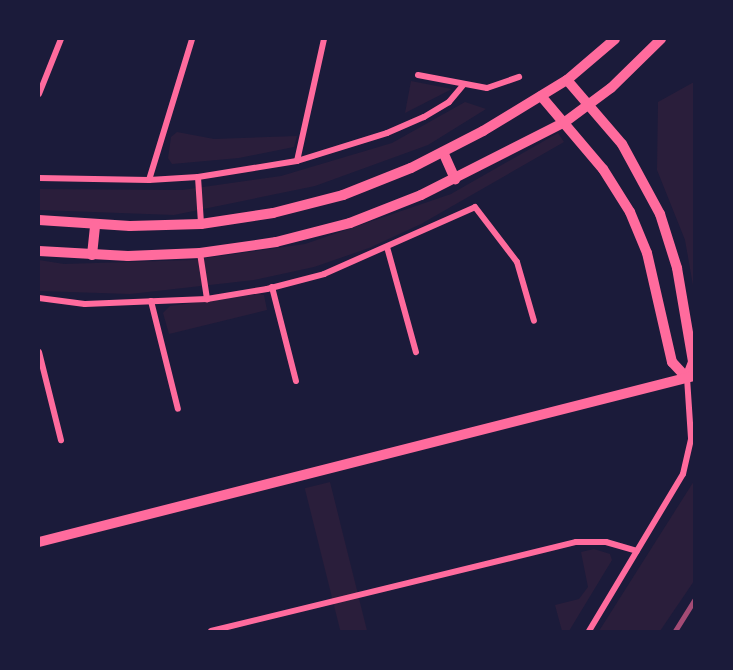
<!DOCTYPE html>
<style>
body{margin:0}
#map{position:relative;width:733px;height:670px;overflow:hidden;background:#1b1b3a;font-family:"Varela Round",sans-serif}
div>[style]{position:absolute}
.green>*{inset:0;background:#2a1e3b;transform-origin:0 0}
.minor>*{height:6px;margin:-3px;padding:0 3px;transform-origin:3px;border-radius:3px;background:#ff6b9d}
.tertiary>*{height:10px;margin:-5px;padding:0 5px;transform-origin:5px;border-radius:5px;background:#ff6b9d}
.rail>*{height:4.5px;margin:-2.25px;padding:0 2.25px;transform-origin:2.25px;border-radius:2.25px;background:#a44b75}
span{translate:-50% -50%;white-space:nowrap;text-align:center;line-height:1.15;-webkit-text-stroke:5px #1b1b3a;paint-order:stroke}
.frame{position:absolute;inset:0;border:40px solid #1b1b3a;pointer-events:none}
</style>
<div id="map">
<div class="green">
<div style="clip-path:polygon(411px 81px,452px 89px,405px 113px)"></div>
<div style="clip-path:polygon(694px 82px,694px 291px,685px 240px,657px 170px,658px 102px)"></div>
<div style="clip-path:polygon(465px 102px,486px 109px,428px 145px,315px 186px,174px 215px,39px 210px,39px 189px,182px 190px,281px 176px,392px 143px)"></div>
<div style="clip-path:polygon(177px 132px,214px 139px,297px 136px,294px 147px,239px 158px,172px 164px,168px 158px,171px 137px)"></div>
<div style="clip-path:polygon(558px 133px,564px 142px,421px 224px,369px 248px,314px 267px,254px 280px,130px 294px,39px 291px,39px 260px,64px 264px,192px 260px,305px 244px,451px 194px)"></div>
<div style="clip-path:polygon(257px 294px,264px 295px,267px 310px,169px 334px,163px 313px,170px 306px)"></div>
<div style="clip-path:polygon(694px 481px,694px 581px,660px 631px,599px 631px)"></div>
<div style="left:330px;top:482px;width:154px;height:26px;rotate:76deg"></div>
<div style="clip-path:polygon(594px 549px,610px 554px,612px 560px,569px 631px,562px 631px,555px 605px,579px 599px,588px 587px,581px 552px)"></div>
</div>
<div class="minor">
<div style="left:418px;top:75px;width:70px;rotate:10.7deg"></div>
<div style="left:487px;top:88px;width:34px;rotate:-19deg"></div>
<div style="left:39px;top:94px;width:59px;rotate:-68.2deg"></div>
<div style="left:297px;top:161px;width:125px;rotate:-77.5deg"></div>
<div style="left:198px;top:177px;width:47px;rotate:86.3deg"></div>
<div style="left:39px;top:178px;width:110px;rotate:1deg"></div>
<div style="left:149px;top:180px;width:49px;rotate:-3.5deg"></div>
<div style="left:198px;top:177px;width:100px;rotate:-9.2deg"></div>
<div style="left:297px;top:161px;width:94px;rotate:-17.3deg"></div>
<div style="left:387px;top:133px;width:40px;rotate:-23.4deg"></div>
<div style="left:424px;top:117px;width:29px;rotate:-31deg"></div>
<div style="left:449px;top:102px;width:23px;rotate:-50deg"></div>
<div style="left:149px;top:180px;width:147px;rotate:-73deg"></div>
<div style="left:387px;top:247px;width:109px;rotate:74.6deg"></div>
<div style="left:200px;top:253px;width:47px;rotate:81.3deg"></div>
<div style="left:272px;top:287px;width:97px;rotate:75.7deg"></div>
<div style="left:39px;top:298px;width:46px;rotate:7.4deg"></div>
<div style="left:85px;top:304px;width:122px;rotate:-2.3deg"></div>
<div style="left:207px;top:299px;width:61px;rotate:-9.5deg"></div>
<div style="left:267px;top:289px;width:59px;rotate:-14.7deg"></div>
<div style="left:324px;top:274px;width:165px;rotate:-23.9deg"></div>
<div style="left:475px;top:207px;width:69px;rotate:52.6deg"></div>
<div style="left:517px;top:262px;width:61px;rotate:73.9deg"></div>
<div style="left:151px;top:301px;width:111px;rotate:76deg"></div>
<div style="left:39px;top:352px;width:91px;rotate:76deg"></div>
<div style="left:211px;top:631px;width:376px;rotate:-13.7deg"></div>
<div style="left:576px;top:542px;width:30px"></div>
<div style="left:606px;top:542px;width:32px;rotate:16deg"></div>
<div style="left:589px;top:631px;width:183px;rotate:-59.1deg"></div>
<div style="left:683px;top:474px;width:37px;rotate:-77deg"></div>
<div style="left:691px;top:438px;width:60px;rotate:-93.8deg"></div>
</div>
<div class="tertiary">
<div style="left:567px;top:80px;width:84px;rotate:49.3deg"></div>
<div style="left:622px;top:144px;width:80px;rotate:61.5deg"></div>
<div style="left:660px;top:214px;width:57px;rotate:72.5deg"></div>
<div style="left:677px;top:268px;width:95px;rotate:80.3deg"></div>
<div style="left:693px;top:362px;width:17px;rotate:111deg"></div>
<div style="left:541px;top:96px;width:96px;rotate:49.7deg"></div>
<div style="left:603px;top:169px;width:51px;rotate:57.9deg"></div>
<div style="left:630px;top:212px;width:44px;rotate:67.5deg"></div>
<div style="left:647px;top:253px;width:112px;rotate:77.1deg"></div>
<div style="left:672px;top:362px;width:22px;rotate:47deg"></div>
<div style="left:443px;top:152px;width:30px;rotate:66deg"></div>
<div style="left:39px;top:220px;width:91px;rotate:3.8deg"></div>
<div style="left:130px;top:226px;width:71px;rotate:-1.6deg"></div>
<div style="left:201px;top:224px;width:73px;rotate:-8.7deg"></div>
<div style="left:273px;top:213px;width:72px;rotate:-14.4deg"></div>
<div style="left:343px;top:195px;width:73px;rotate:-21.7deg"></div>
<div style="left:411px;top:168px;width:81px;rotate:-27.2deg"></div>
<div style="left:483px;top:131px;width:98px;rotate:-31.3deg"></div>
<div style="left:567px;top:80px;width:63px;rotate:-40.5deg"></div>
<div style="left:39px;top:251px;width:89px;rotate:3.2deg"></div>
<div style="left:128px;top:256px;width:72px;rotate:-2.4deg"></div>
<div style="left:200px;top:253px;width:77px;rotate:-8.2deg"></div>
<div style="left:276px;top:242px;width:76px;rotate:-14.4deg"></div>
<div style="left:350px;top:223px;width:76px;rotate:-21.5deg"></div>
<div style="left:421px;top:195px;width:161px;rotate:-26.9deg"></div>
<div style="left:565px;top:122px;width:57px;rotate:-36.5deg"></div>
<div style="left:611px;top:88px;width:70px;rotate:-44.4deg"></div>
<div style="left:92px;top:255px;width:30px;rotate:-84deg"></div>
<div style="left:39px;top:542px;width:676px;rotate:-14.22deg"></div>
</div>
<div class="rail">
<div style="left:675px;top:631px;width:36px;rotate:-58deg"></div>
</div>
<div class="frame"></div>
</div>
